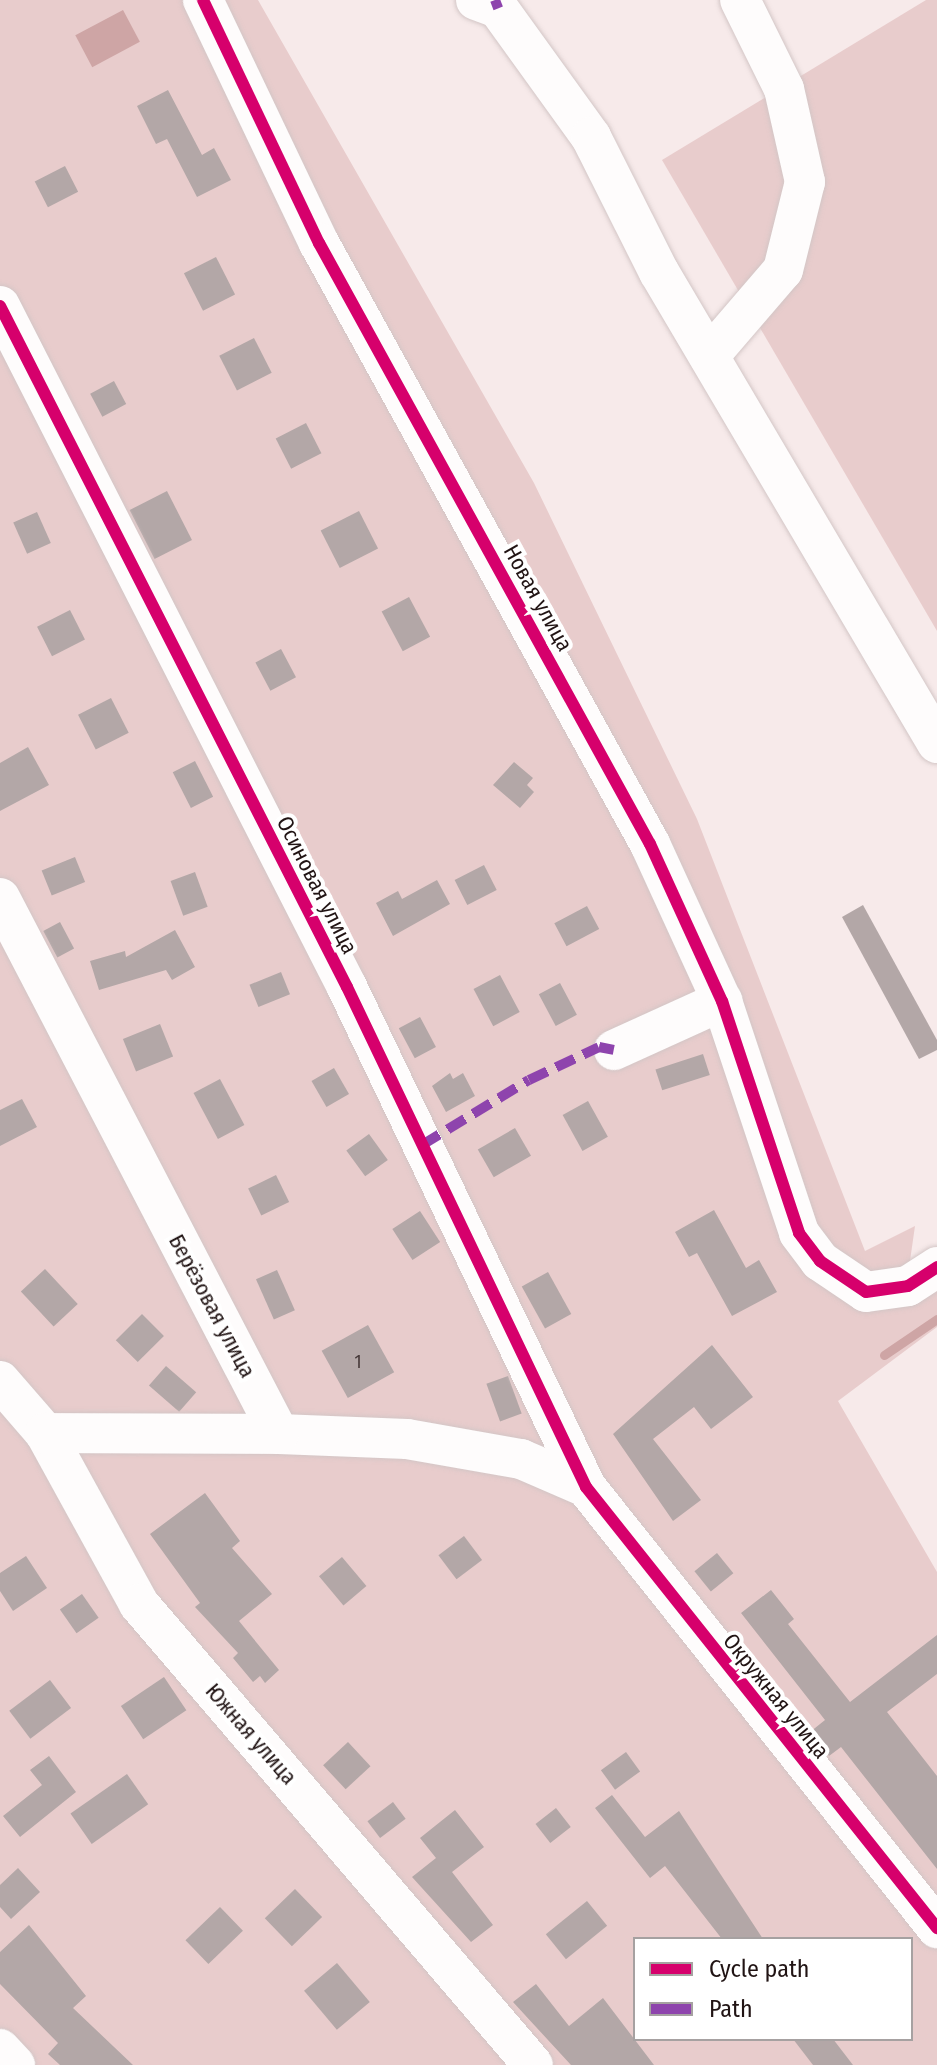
<!DOCTYPE html>
<meta charset="utf-8">
<style>
body{margin:0}
#map{position:relative;width:937px;height:2065px;overflow:hidden;background:#f7eaea;font-family:"Fira Sans Condensed",sans-serif}
div>[style]{position:absolute}
.green>*{inset:0;background:#e8cccc}
.water>*{inset:0;background:#cea5a5;transform-origin:0 0}
.stream>*{height:9px;margin:-4.5px;padding:0 4.5px;transform-origin:4.5px;border-radius:4.5px;background:#cea5a5}
.building>*{inset:0;background:#b3a7a7;transform-origin:0 0}
.roads{filter:drop-shadow(0 0 2px #d3c6c6) drop-shadow(0 0 2px #d3c6c6)}
.minor>*{height:40px;margin:-20px;padding:0 20px;transform-origin:20px;border-radius:20px;background:#fefcfc}
.quiet>*{height:10px;margin-top:-5px;transform-origin:0;background:repeating-linear-gradient(90deg,#8e44ad 0 20px,transparent 0 30px)}
.cycleway>*{height:12px;margin:-6px;padding:0 6px;transform-origin:6px;border-radius:6px;background:#d6006c}
span{translate:-50% -50%;white-space:nowrap;text-align:center;line-height:1.15;-webkit-text-stroke:8px #fff;paint-order:stroke}
.number-label{font-size:18px;color:#463939}
.number-label span{-webkit-text-stroke-width:0}
.street-label{font-size:22px;color:#211414}
.legend{position:absolute;left:633px;top:1937px;width:280px;height:104px;box-sizing:border-box;background:#fff;border:2px solid #a6a1a1;margin:0;padding:10px 14px;list-style:none;font-size:24px;color:#211414}
.legend li{display:flex;align-items:center;gap:16px;height:40px}
.legend b{width:40px;border:2px solid #a6a1a1}
</style>
<div id="map">
<div class="green">
<div style="clip-path:polygon(evenodd,0 0,258px 0,534px 483px,697px 819px,865px 1251px,915px 1226px,905px 1296px,937px 1285px,937px 1327px,838px 1401px,937px 1572px,937px 2065px,0 2065px,0 0,635px 1939px,911px 1939px,911px 2039px,635px 2039px,635px 1939px)"></div>
<div style="clip-path:polygon(926px 0,937px 0,937px 631px,662px 160px)"></div>
</div>
<div class="water">
<div style="left:123px;top:10px;width:36px;height:54px;rotate:62deg"></div>
</div>
<div class="stream">
<div style="left:884px;top:1355px;width:64px;rotate:-34.2deg"></div>
</div>
<div class="building">
<div style="clip-path:polygon(168px 90px,202px 155px,214px 148px,231px 180px,197px 197px,167px 139px,156px 144px,137px 106px)"></div>
<div style="left:65px;top:166px;width:29px;height:34px;rotate:63deg"></div>
<div style="left:216px;top:257px;width:42px;height:36px;rotate:63deg"></div>
<div style="left:254px;top:338px;width:39px;height:39px;rotate:63deg"></div>
<div style="left:114px;top:381px;width:26px;height:27px;rotate:62deg"></div>
<div style="left:306px;top:423px;width:34px;height:34px;rotate:63deg"></div>
<div style="left:167px;top:491px;width:55px;height:42px;rotate:63deg"></div>
<div style="left:359px;top:511px;width:42px;height:43px;rotate:63deg"></div>
<div style="left:37px;top:512px;width:34px;height:26px;rotate:66deg"></div>
<div style="left:409px;top:597px;width:45px;height:31px;rotate:62deg"></div>
<div style="left:70px;top:610px;width:33px;height:37px;rotate:63deg"></div>
<div style="left:281px;top:649px;width:32px;height:29px;rotate:62deg"></div>
<div style="left:111px;top:698px;width:39px;height:37px;rotate:63deg"></div>
<div style="clip-path:polygon(28px 747px,49px 785px,0 811px,0 763px)"></div>
<div style="left:195px;top:761px;width:40px;height:25px;rotate:63deg"></div>
<div style="clip-path:polygon(514px 762px,533px 778px,527px 785px,534px 792px,520px 808px,493px 785px)"></div>
<div style="left:75px;top:857px;width:27px;height:36px;rotate:68deg"></div>
<div style="left:484px;top:865px;width:28px;height:33px;rotate:63deg"></div>
<div style="left:195px;top:872px;width:37px;height:26px;rotate:70deg"></div>
<div style="clip-path:polygon(437px 880px,450px 904px,393px 936px,376px 903px,398px 891px,402px 899px)"></div>
<div style="clip-path:polygon(863px 905px,937px 1040px,937px 1050px,919px 1059px,842px 917px)"></div>
<div style="left:587px;top:906px;width:26px;height:37px;rotate:62deg"></div>
<div style="left:60px;top:922px;width:30px;height:19px;rotate:62deg"></div>
<div style="clip-path:polygon(175px 930px,195px 967px,172px 980px,166px 970px,99px 990px,90px 961px,125px 951px,126px 957px)"></div>
<div style="left:281px;top:972px;width:24px;height:34px;rotate:68deg"></div>
<div style="left:500px;top:975px;width:42px;height:30px;rotate:62deg"></div>
<div style="left:560px;top:983px;width:36px;height:24px;rotate:62deg"></div>
<div style="left:420px;top:1017px;width:34px;height:24px;rotate:62deg"></div>
<div style="left:160px;top:1024px;width:35px;height:40px;rotate:68deg"></div>
<div style="left:703px;top:1054px;width:22px;height:50px;rotate:72deg"></div>
<div style="left:334px;top:1068px;width:30px;height:26px;rotate:60deg"></div>
<div style="clip-path:polygon(450px 1073px,453px 1079px,463px 1073px,475px 1096px,446px 1112px,432px 1086px)"></div>
<div style="left:220px;top:1079px;width:52px;height:30px;rotate:62deg"></div>
<div style="clip-path:polygon(22px 1099px,37px 1127px,0 1146px,0 1110px)"></div>
<div style="left:588px;top:1101px;width:41px;height:29px;rotate:61deg"></div>
<div style="left:515px;top:1128px;width:32px;height:43px;rotate:60deg"></div>
<div style="left:369px;top:1134px;width:32px;height:28px;rotate:54deg"></div>
<div style="left:276px;top:1175px;width:30px;height:31px;rotate:64deg"></div>
<div style="clip-path:polygon(714px 1210px,746px 1268px,759px 1260px,777px 1292px,732px 1316px,697px 1253px,689px 1257px,675px 1232px)"></div>
<div style="left:420px;top:1211px;width:37px;height:33px;rotate:57deg"></div>
<div style="left:45px;top:1269px;width:48px;height:33px;rotate:47deg"></div>
<div style="left:277px;top:1270px;width:44px;height:23px;rotate:66deg"></div>
<div style="left:548px;top:1272px;width:48px;height:30px;rotate:61deg"></div>
<div style="left:142px;top:1314px;width:31px;height:37px;rotate:45deg"></div>
<div style="left:368px;top:1325px;width:54px;height:53px;rotate:61deg"></div>
<div style="clip-path:polygon(712px 1345px,753px 1397px,711px 1429px,694px 1407px,653px 1439px,701px 1500px,673px 1521px,613px 1434px)"></div>
<div style="left:166px;top:1366px;width:40px;height:26px;rotate:41deg"></div>
<div style="left:508px;top:1376px;width:40px;height:23px;rotate:70deg"></div>
<div style="clip-path:polygon(205px 1493px,240px 1541px,232px 1548px,272px 1594px,239px 1621px,279px 1670px,265px 1683px,260px 1676px,253px 1682px,233px 1658px,238px 1653px,195px 1607px,200px 1603px,150px 1534px)"></div>
<div style="left:464px;top:1536px;width:30px;height:32px;rotate:53deg"></div>
<div style="left:717px;top:1553px;width:26px;height:29px;rotate:51deg"></div>
<div style="clip-path:polygon(26px 1556px,47px 1588px,13px 1611px,0 1591px,0 1573px)"></div>
<div style="left:342px;top:1557px;width:38px;height:30px;rotate:50deg"></div>
<div style="clip-path:polygon(771px 1590px,794px 1619px,788px 1624px,850px 1702px,937px 1635px,937px 1674px,887px 1712px,937px 1776px,937px 1869px,841px 1747px,829px 1756px,810px 1732px,825px 1720px,741px 1613px)"></div>
<div style="left:82px;top:1594px;width:29px;height:27px;rotate:55deg"></div>
<div style="left:164px;top:1677px;width:40px;height:52px;rotate:56deg"></div>
<div style="left:50px;top:1680px;width:35px;height:51px;rotate:53deg"></div>
<div style="left:348px;top:1742px;width:33px;height:34px;rotate:47deg"></div>
<div style="left:626px;top:1752px;width:24px;height:31px;rotate:54deg"></div>
<div style="clip-path:polygon(49px 1756px,76px 1792px,20px 1837px,3px 1816px,42px 1785px,30px 1770px)"></div>
<div style="left:127px;top:1774px;width:37px;height:69px;rotate:55deg"></div>
<div style="clip-path:polygon(612px 1795px,645px 1837px,679px 1811px,763px 1939px,722px 1939px,665px 1866px,650px 1878px,595px 1808px)"></div>
<div style="left:393px;top:1802px;width:21px;height:32px;rotate:53deg"></div>
<div style="left:556px;top:1808px;width:24px;height:26px;rotate:52deg"></div>
<div style="clip-path:polygon(455px 1810px,484px 1847px,452px 1872px,493px 1925px,471px 1942px,412px 1877px,436px 1858px,420px 1838px)"></div>
<div style="clip-path:polygon(18px 1868px,40px 1892px,11px 1919px,0 1907px,0 1885px)"></div>
<div style="left:295px;top:1889px;width:39px;height:42px;rotate:46deg"></div>
<div style="left:587px;top:1901px;width:32px;height:53px;rotate:51deg"></div>
<div style="left:220px;top:1907px;width:33px;height:48px;rotate:46deg"></div>
<div style="clip-path:polygon(29px 1925px,86px 1996px,73px 2008px,133px 2065px,60px 2065px,48px 2054px,58px 2043px,0 1984px,0 1952px)"></div>
<div style="left:337px;top:1963px;width:51px;height:43px;rotate:50deg"></div>
<div style="clip-path:polygon(536px 1984px,569px 2026px,603px 1998px,654px 2065px,571px 2065px,513px 2002px)"></div>
<div style="clip-path:polygon(793px 2039px,833px 2039px,853px 2065px,813px 2065px)"></div>
</div>
<div class="roads">
<div class="minor">
<div style="left:203px;top:0;width:269px;rotate:64.5deg"></div>
<div style="left:319px;top:243px;width:686px;rotate:61.16deg"></div>
<div style="left:650px;top:844px;width:173px;rotate:65.4deg"></div>
<div style="left:722px;top:1001px;width:244px;rotate:71.6deg"></div>
<div style="left:799px;top:1233px;width:35px;rotate:53deg"></div>
<div style="left:820px;top:1261px;width:55px;rotate:34deg"></div>
<div style="left:866px;top:1292px;width:42px;rotate:-8.1deg"></div>
<div style="left:908px;top:1286px;width:35px;rotate:-33deg"></div>
<div style="left:476px;top:0;width:23px;rotate:20deg"></div>
<div style="left:498px;top:8px;width:159px;rotate:54.2deg"></div>
<div style="left:591px;top:137px;width:151px;rotate:63.3deg"></div>
<div style="left:659px;top:272px;width:547px;rotate:59.45deg"></div>
<div style="left:0;top:306px;width:764px;rotate:63deg"></div>
<div style="left:347px;top:987px;width:554px;rotate:64.45deg"></div>
<div style="left:586px;top:1487px;width:564px;rotate:51.48deg"></div>
<div style="left:709px;top:356px;width:113px;rotate:-49.3deg"></div>
<div style="left:783px;top:270px;width:91px;rotate:-76deg"></div>
<div style="left:805px;top:182px;width:95px;rotate:-102.7deg"></div>
<div style="left:784px;top:89px;width:99px;rotate:-116.3deg"></div>
<div style="left:0;top:898px;width:604px;rotate:62.5deg"></div>
<div style="left:279px;top:1434px;width:128px;rotate:2.2deg"></div>
<div style="left:407px;top:1439px;width:116px;rotate:10deg"></div>
<div style="left:521px;top:1459px;width:71px;rotate:23.3deg"></div>
<div style="left:614px;top:1050px;width:119px;rotate:-24.4deg"></div>
<div style="left:0;top:1381px;width:69px;rotate:49.1deg"></div>
<div style="left:45px;top:1433px;width:195px;rotate:61.2deg"></div>
<div style="left:139px;top:1604px;width:606px;rotate:49.48deg"></div>
<div style="left:45px;top:1433px;width:234px;rotate:0.2deg"></div>
<div style="left:0;top:2049px;width:22px;rotate:47deg"></div>
</div>
</div>
<div class="quiet">
<div style="left:495px;top:0;width:9px;rotate:69deg"></div>
<div style="left:422px;top:1145px;width:125px;rotate:-31.3deg"></div>
<div style="left:529px;top:1080px;width:77px;rotate:-25.2deg"></div>
<div style="left:599px;top:1047px;width:15px;rotate:11deg"></div>
</div>
<div class="cycleway">
<div style="left:203px;top:0;width:269px;rotate:64.5deg"></div>
<div style="left:319px;top:243px;width:686px;rotate:61.16deg"></div>
<div style="left:650px;top:844px;width:173px;rotate:65.4deg"></div>
<div style="left:722px;top:1001px;width:244px;rotate:71.6deg"></div>
<div style="left:799px;top:1233px;width:35px;rotate:53deg"></div>
<div style="left:820px;top:1261px;width:55px;rotate:34deg"></div>
<div style="left:866px;top:1292px;width:42px;rotate:-8.1deg"></div>
<div style="left:908px;top:1286px;width:35px;rotate:-33deg"></div>
<div style="left:0;top:306px;width:764px;rotate:63deg"></div>
<div style="left:347px;top:987px;width:554px;rotate:64.45deg"></div>
<div style="left:586px;top:1487px;width:564px;rotate:51.48deg"></div>
</div>
<div class="number-label">
<span style="left:358px;top:1362px">1</span>
</div>
<div class="street-label">
<span style="left:538px;top:598px;rotate:61deg">Новая улица</span>
<span style="left:317px;top:885px;rotate:63deg">Осиновая улица</span>
<span style="left:212px;top:1306px;rotate:62deg">Берёзовая улица</span>
<span style="left:776px;top:1696px;rotate:51deg">Окружная улица</span>
<span style="left:251px;top:1734px;rotate:49deg">Южная улица</span>
</div>
<ul class="legend">
<li><b style="height:10px;background:#d6006c"></b>Cycle path</li>
<li><b style="height:10px;background:#8e44ad"></b>Path</li>
</ul>
</div>
